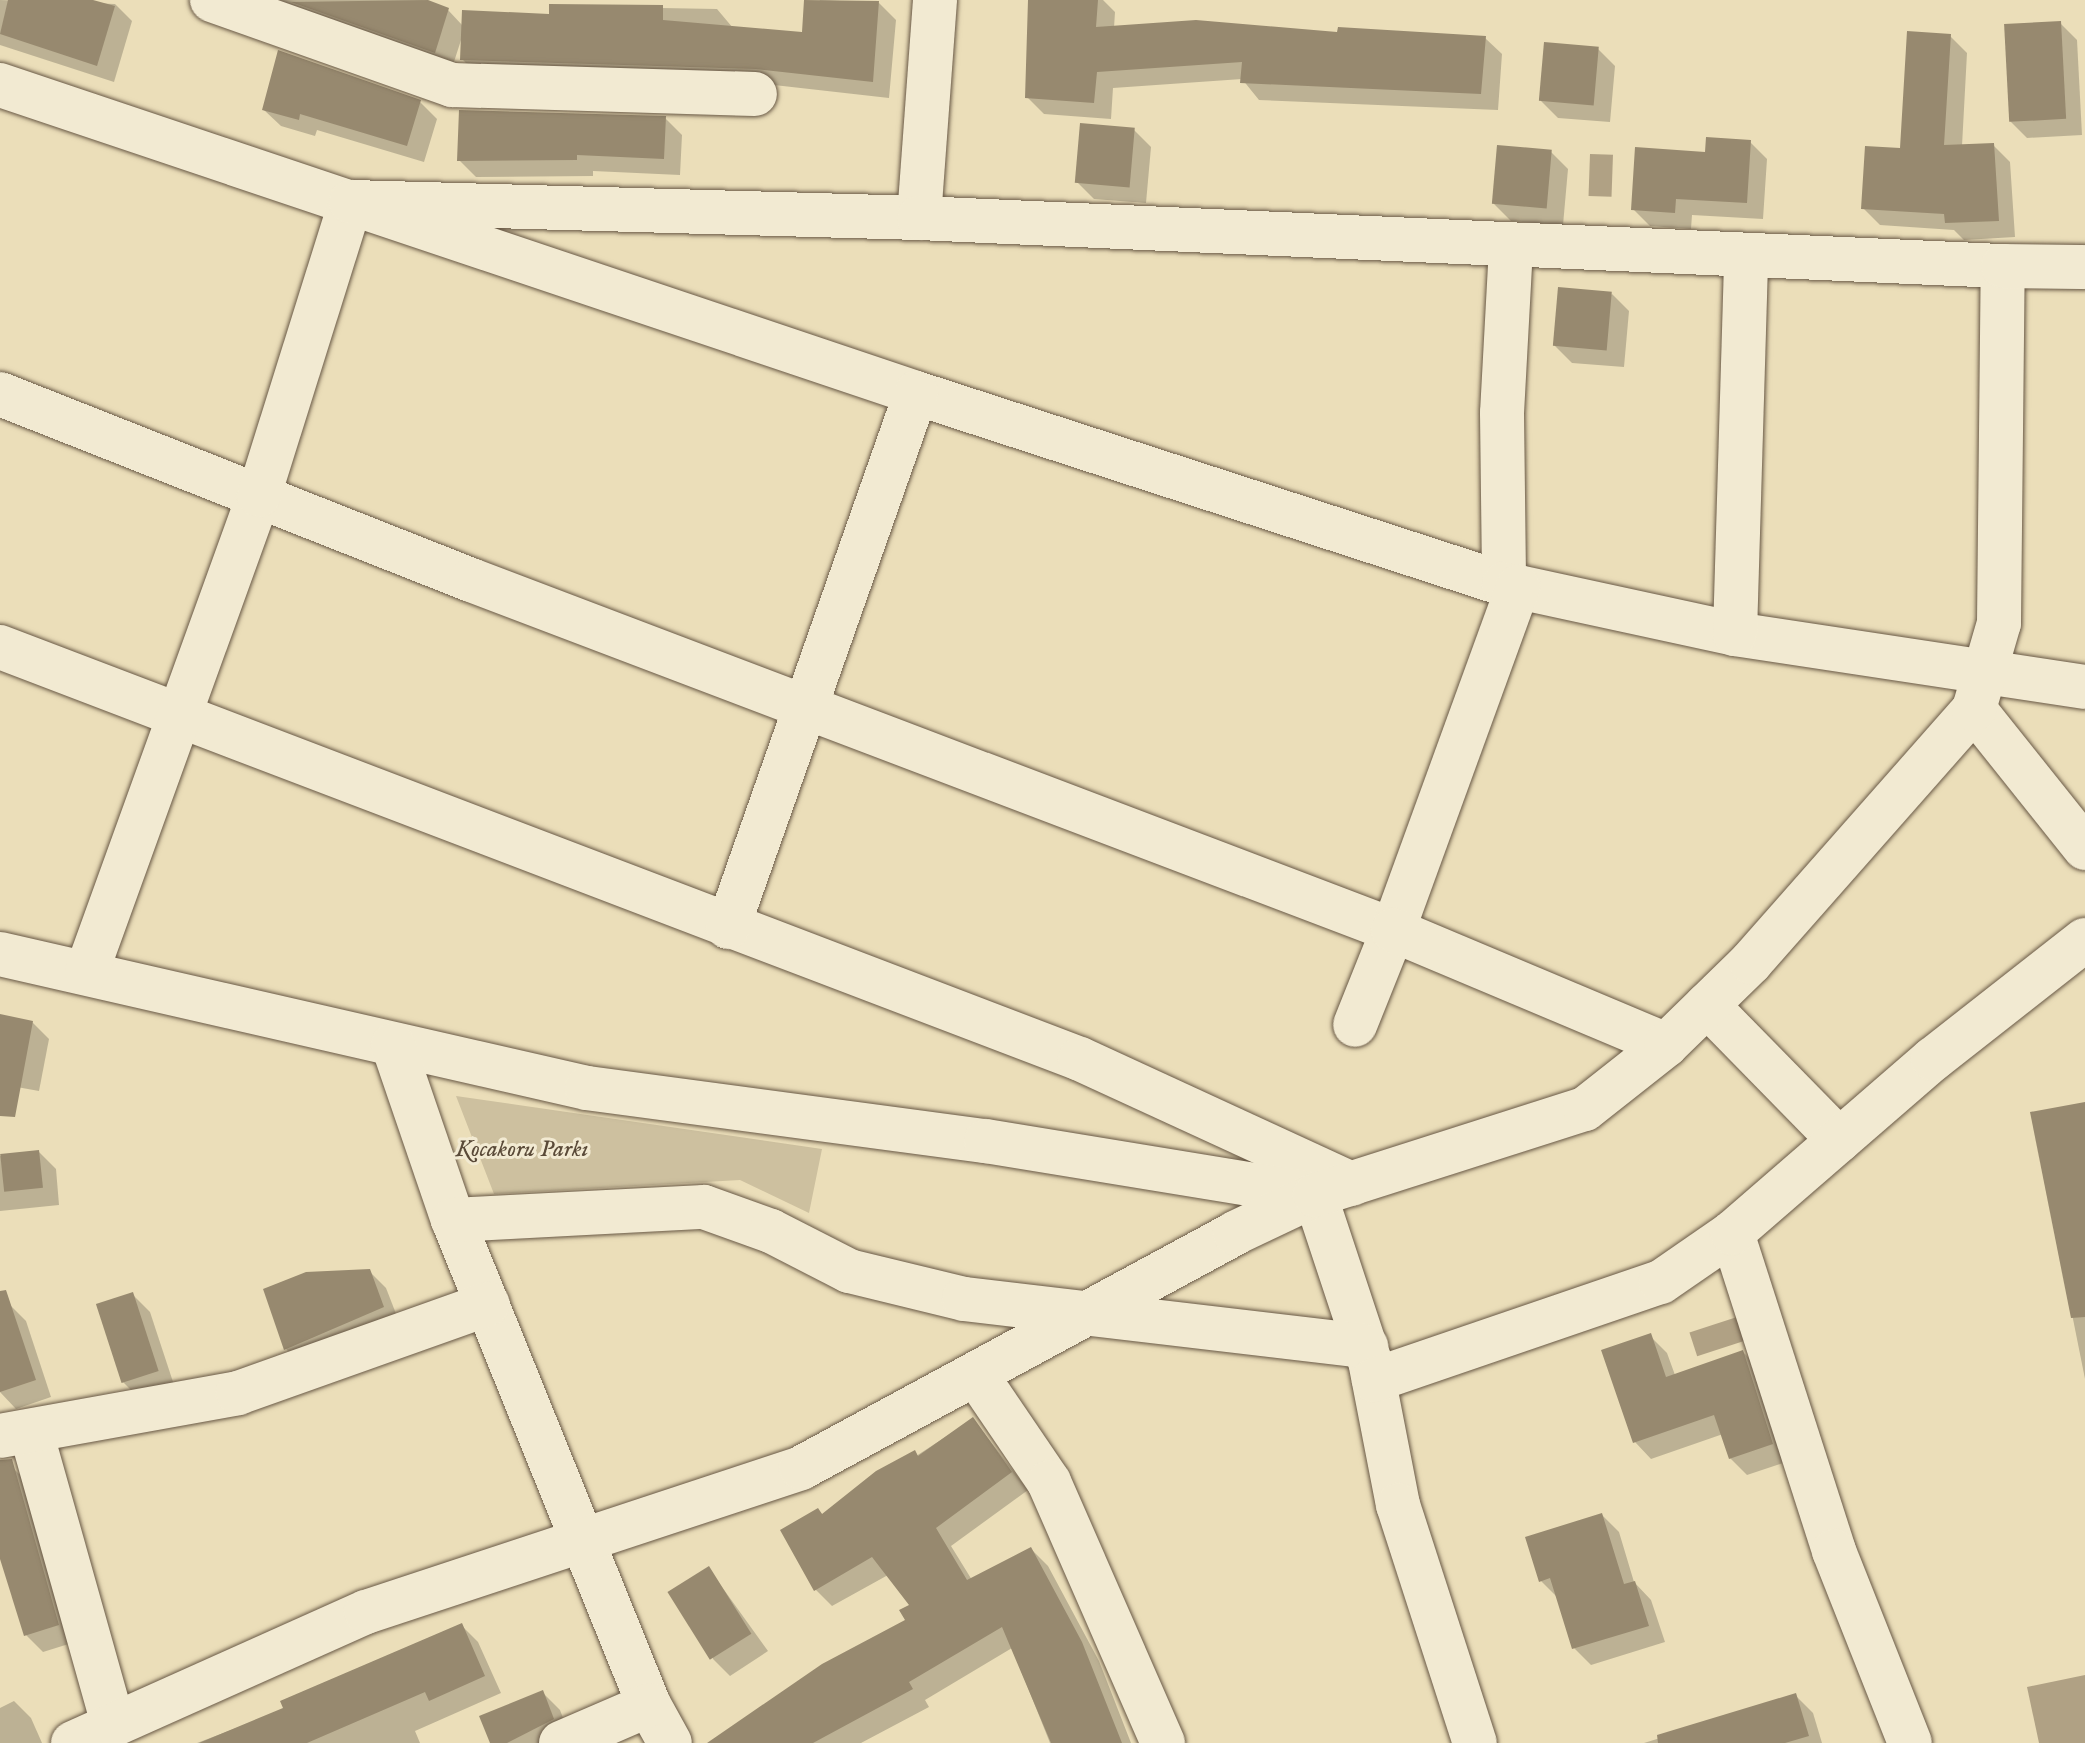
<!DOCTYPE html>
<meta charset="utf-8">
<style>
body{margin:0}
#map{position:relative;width:2085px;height:1743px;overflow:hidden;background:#ebdeb9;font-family:"IM FELL English",serif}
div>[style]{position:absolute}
.green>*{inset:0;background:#cdc09f}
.water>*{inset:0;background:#b0a184;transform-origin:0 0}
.shadow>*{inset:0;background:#0003}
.building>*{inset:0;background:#97896f;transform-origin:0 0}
.roads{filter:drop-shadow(0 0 2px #685845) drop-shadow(0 0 2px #685845)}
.minor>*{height:44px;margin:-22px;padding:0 22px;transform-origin:22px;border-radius:22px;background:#f2ead2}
span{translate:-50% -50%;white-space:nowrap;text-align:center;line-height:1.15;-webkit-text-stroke:6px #f2ead2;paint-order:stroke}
.park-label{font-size:24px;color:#5a4a38;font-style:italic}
</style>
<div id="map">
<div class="green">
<div style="clip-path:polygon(456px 1096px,822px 1149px,809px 1213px,740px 1180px,494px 1194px)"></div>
</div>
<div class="water">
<div style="left:1590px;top:154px;width:23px;height:42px;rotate:2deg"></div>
<div style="left:1737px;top:1317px;width:25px;height:50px;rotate:72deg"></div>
<div style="clip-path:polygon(2085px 1675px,2085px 1743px,2039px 1743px,2027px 1687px)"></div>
</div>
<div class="shadow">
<div style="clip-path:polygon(0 0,115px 4px,132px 21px,114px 82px,0 45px)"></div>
<div style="clip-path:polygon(269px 0,422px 0,448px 10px,463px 26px,551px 16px,551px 6px,717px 9px,733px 28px,803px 34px,820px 0,879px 3px,896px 20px,889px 98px,774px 85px,479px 76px,462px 59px,462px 37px,452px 68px)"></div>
<div style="clip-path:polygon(1030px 0,1103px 0,1115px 12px,1114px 28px,1485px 38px,1502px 54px,1498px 110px,1259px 100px,1242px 79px,1113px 88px,1111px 119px,1044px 114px,1027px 97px)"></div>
<div style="clip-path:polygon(2060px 23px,2077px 40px,2082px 135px,2027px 138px,2010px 121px)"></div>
<div style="clip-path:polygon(1950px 36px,1967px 53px,1962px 146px,1993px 145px,2010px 162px,2015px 237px,1964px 240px,1954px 230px,1880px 225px,1863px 208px,1901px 150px)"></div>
<div style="clip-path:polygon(1598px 49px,1615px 66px,1610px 122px,1558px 118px,1541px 101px)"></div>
<div style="clip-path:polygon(420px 102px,437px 119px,424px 162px,317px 130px,315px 136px,281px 126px,264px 110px)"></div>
<div style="clip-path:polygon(665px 118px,682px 135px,680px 175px,593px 171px,593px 176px,476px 177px,459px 160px)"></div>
<div style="clip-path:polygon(1134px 130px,1151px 147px,1146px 203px,1094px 199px,1077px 182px)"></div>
<div style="clip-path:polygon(1750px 142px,1767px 159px,1763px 219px,1692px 215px,1691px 229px,1650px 226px,1633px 209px,1707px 154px)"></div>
<div style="clip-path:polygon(1551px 152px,1568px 169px,1563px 225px,1511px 221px,1494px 204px)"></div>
<div style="clip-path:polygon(1612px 294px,1629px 311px,1624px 367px,1572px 363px,1555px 346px)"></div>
<div style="clip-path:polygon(0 1016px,32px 1022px,49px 1039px,39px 1091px,0 1084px)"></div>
<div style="clip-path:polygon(2085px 1104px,2085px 1379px,2032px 1114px)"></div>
<div style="clip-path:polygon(39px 1152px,56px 1169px,59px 1205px,0 1211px,0 1156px)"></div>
<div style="clip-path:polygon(369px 1271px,386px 1288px,400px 1324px,303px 1366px,286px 1349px)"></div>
<div style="clip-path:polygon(133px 1295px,150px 1312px,175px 1388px,140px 1399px,123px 1382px)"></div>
<div style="clip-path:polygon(9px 1304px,26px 1321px,51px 1397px,16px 1409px,0 1392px,0 1307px)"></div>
<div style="clip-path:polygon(1650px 1336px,1667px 1353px,1675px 1375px,1743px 1352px,1760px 1369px,1789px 1461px,1747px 1475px,1730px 1458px,1723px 1434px,1651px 1459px,1635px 1442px)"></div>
<div style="clip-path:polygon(973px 1419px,1028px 1490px,951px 1546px,972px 1580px,1031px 1549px,1048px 1566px,1099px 1661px,1131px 1743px,1050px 1743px,1012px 1648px,925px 1700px,929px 1707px,861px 1743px,736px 1743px,907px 1621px,912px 1605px,888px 1575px,832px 1606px,816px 1590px,818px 1510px,824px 1516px)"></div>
<div style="clip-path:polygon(15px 1470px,32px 1487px,75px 1642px,43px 1652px,26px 1635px,0 1556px,0 1476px)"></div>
<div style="clip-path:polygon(1602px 1515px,1619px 1532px,1634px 1582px,1651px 1600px,1665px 1642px,1591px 1665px,1574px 1648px,1558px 1598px,1541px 1581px)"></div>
<div style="clip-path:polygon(709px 1569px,768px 1651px,730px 1676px,713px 1659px)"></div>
<div style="clip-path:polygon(461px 1625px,478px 1642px,501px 1693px,415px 1731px,420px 1743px,197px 1743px,286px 1709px)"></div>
<div style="clip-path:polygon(543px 1693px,560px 1710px,570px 1736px,555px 1743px,493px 1743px)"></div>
<div style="clip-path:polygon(1796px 1696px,1813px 1713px,1822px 1743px,1644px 1743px)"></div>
<div style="clip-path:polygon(14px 1701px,31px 1718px,42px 1743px,0 1743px,0 1708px)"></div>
</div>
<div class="building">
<div style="clip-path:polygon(8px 0,93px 0,115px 6px,97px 66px,0 34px)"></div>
<div style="clip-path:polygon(428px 0,449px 8px,435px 53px,291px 2px)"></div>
<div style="clip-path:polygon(804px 0,879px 1px,873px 82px,756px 69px,460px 60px,462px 10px,549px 14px,549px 4px,663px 5px,663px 20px,802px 32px)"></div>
<div style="clip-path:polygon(1028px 0,1098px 0,1096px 27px,1196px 20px,1337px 32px,1338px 27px,1486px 36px,1481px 94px,1240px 83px,1242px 62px,1097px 72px,1094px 103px,1025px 98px)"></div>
<div style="left:2061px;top:21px;width:98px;height:57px;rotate:87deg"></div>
<div style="clip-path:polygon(1907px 31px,1951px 34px,1944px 145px,1994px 143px,1999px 221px,1945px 223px,1944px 214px,1861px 209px,1865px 146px,1900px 148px)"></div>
<div style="left:1544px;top:42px;width:55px;height:59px;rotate:5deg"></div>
<div style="clip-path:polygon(278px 50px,421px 100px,407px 146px,300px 114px,299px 120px,262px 110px)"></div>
<div style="clip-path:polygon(459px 110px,666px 116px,664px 159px,577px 155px,577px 160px,457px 161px)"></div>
<div style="left:1080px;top:123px;width:55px;height:60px;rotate:5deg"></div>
<div style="clip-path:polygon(1706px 137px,1751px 140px,1747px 203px,1676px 199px,1675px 213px,1631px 210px,1635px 147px,1705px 152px)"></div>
<div style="left:1497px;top:145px;width:55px;height:59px;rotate:5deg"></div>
<div style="left:1558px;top:287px;width:54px;height:59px;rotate:5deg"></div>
<div style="clip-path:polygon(0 1014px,33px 1021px,15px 1117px,0 1116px)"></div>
<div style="clip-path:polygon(2085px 1102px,2085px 1317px,2071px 1318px,2030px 1112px)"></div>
<div style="left:39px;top:1150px;width:38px;height:39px;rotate:84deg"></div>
<div style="clip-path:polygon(370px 1269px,384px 1307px,284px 1350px,263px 1289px,306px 1272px)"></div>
<div style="clip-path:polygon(6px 1290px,36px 1380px,0 1392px,0 1291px)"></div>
<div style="left:133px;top:1292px;width:83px;height:39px;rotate:72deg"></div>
<div style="clip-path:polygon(1651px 1333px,1666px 1377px,1743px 1350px,1773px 1444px,1729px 1459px,1714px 1415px,1633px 1443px,1601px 1350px)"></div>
<div style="clip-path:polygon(973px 1417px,1012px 1472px,936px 1528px,967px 1580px,1031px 1547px,1082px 1642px,1122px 1743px,1051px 1743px,1002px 1627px,909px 1682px,913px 1689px,813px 1743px,707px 1743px,822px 1664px,905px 1620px,899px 1610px,909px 1605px,872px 1557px,814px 1591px,780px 1530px,818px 1508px,822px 1514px,876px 1471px,915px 1450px,918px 1456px)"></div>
<div style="clip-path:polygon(12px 1459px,59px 1625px,24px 1636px,0 1559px,0 1460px)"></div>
<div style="clip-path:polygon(1602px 1513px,1624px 1584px,1635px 1581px,1649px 1626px,1572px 1649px,1550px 1578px,1539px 1582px,1525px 1537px)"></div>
<div style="left:709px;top:1566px;width:80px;height:49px;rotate:58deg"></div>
<div style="clip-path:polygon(462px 1623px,485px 1676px,429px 1701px,425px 1692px,307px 1743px,199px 1743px,283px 1708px,280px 1701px)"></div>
<div style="clip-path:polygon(543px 1690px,554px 1719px,507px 1743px,490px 1743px,479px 1716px)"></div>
<div style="clip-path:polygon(1796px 1693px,1809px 1736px,1785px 1743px,1658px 1743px,1657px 1735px)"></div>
</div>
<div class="roads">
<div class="minor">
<div style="left:212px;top:0;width:255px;rotate:19.5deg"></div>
<div style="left:452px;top:85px;width:303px;rotate:1.7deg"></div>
<div style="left:0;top:85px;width:966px;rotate:18.58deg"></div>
<div style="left:916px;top:393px;width:618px;rotate:18deg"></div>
<div style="left:919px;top:218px;width:219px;rotate:-85.8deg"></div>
<div style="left:1511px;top:247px;width:166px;rotate:93.1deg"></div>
<div style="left:1502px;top:413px;width:171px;rotate:89.3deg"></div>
<div style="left:1504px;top:584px;width:236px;rotate:12.2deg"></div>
<div style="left:1735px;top:634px;width:354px;rotate:8.6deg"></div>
<div style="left:0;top:394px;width:506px;rotate:21.55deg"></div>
<div style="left:471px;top:580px;width:986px;rotate:20.79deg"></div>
<div style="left:1393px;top:930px;width:102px;rotate:111.8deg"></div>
<div style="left:1518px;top:587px;width:365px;rotate:110deg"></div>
<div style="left:1393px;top:930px;width:296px;rotate:22.8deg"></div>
<div style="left:1735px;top:634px;width:378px;rotate:-88.3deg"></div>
<div style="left:0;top:647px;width:1156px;rotate:20.88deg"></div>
<div style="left:1080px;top:1059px;width:299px;rotate:24.7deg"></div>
<div style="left:1974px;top:709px;width:178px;rotate:51.4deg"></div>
<div style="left:728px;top:927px;width:566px;rotate:-70.6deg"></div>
<div style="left:0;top:954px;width:602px;rotate:12.86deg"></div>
<div style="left:587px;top:1088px;width:403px;rotate:7.6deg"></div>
<div style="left:986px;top:1141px;width:333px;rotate:9.3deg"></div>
<div style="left:87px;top:971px;width:506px;rotate:-70.13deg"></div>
<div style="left:259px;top:495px;width:307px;rotate:-72.6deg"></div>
<div style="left:351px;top:202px;width:568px;rotate:1.61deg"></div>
<div style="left:919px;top:218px;width:1085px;rotate:2.54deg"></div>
<div style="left:1707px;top:1005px;width:189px;rotate:45.6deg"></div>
<div style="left:393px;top:1045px;width:185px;rotate:71.1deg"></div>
<div style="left:453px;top:1220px;width:523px;rotate:68deg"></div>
<div style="left:649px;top:1705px;width:43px;rotate:61.1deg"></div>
<div style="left:1315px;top:1195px;width:175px;rotate:71.7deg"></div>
<div style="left:1370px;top:1361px;width:147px;rotate:79deg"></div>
<div style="left:1398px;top:1505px;width:250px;rotate:72.1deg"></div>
<div style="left:453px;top:1220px;width:251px;rotate:-3deg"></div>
<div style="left:704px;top:1207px;width:71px;rotate:19.7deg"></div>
<div style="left:771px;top:1231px;width:88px;rotate:27.1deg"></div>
<div style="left:849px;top:1271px;width:118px;rotate:13.7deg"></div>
<div style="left:964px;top:1299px;width:405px;rotate:6.7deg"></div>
<div style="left:1732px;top:1233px;width:334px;rotate:72.2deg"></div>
<div style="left:1834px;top:1551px;width:206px;rotate:68.4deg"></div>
<div style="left:977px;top:1376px;width:128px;rotate:55.8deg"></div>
<div style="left:1049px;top:1482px;width:285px;rotate:66.4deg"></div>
<div style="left:1374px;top:1380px;width:303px;rotate:-18.9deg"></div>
<div style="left:1661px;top:1282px;width:86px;rotate:-34.6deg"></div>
<div style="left:1732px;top:1233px;width:266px;rotate:-40.9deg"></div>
<div style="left:1933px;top:1059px;width:193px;rotate:-38.1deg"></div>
<div style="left:31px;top:1432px;width:302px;rotate:74.3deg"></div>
<div style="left:0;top:1436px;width:242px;rotate:-10.2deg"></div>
<div style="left:238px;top:1393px;width:265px;rotate:-19.6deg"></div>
<div style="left:73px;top:1743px;width:321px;rotate:-24.1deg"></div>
<div style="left:366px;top:1612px;width:458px;rotate:-18.3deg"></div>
<div style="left:801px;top:1468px;width:494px;rotate:-28.4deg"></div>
<div style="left:1235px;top:1233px;width:89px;rotate:-25.4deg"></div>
<div style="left:1315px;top:1195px;width:283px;rotate:-17.7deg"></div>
<div style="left:1585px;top:1109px;width:103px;rotate:-38.3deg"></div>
<div style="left:1666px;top:1045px;width:119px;rotate:-44.3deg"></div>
<div style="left:1751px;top:962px;width:337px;rotate:-48.6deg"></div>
<div style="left:1974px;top:709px;width:90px;rotate:-73.8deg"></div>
<div style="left:1999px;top:623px;width:357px;rotate:-89.4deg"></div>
<div style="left:2003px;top:266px;width:82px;rotate:0.7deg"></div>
<div style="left:561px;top:1743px;width:96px;rotate:-23.4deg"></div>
</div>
</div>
<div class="park-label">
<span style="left:522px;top:1150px">Kocakoru Parkı</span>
</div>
</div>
